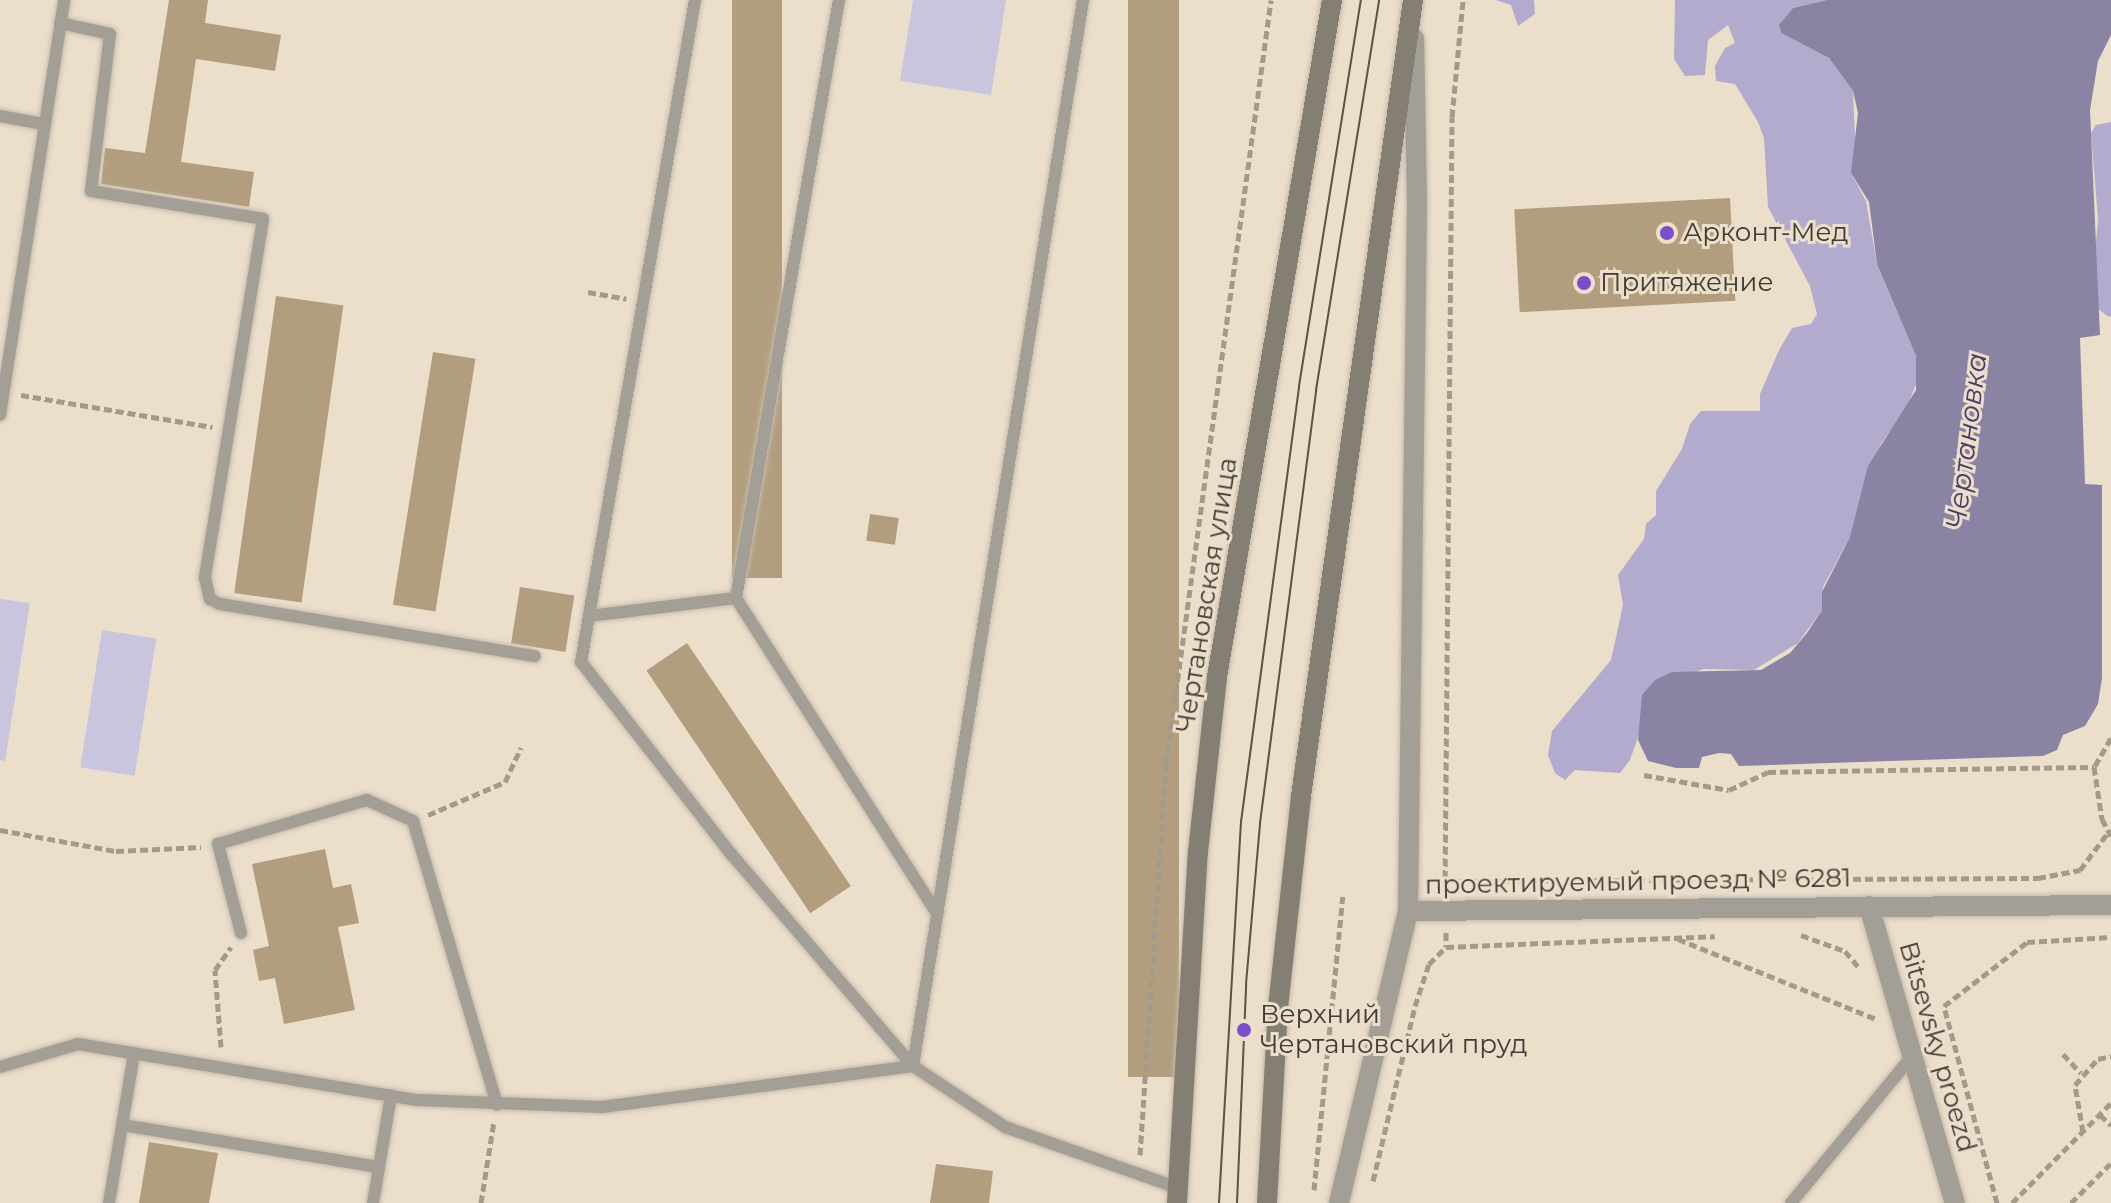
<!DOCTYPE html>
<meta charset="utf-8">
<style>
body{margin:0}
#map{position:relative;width:2111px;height:1203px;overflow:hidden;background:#ebdecb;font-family:Montserrat,sans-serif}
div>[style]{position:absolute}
.green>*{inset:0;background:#cac5de;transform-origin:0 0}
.forest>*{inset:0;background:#b3abcd}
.water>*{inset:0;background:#8b83a3}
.building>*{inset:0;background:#b29e7f;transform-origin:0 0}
.path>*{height:5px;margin-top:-2.5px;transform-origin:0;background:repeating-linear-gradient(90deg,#a49a8c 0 8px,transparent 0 12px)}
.roads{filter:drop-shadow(0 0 2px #c5baaa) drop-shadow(0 0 2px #c5baaa)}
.lane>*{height:12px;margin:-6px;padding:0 6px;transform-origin:6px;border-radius:6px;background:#a39e96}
.street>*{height:20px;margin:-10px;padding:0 10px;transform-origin:10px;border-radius:10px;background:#a39e96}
.secondary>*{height:20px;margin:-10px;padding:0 10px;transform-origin:10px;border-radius:10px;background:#857e72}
.tram>*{height:2px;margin:-1px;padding:0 1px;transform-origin:1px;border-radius:1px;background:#59534a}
.dots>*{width:22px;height:22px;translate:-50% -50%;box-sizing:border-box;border:4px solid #ebdecb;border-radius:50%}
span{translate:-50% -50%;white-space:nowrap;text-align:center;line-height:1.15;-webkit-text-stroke:6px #ebdecb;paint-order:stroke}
.poi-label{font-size:26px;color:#403b34}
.left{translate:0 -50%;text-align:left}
.street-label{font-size:26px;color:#403b34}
.water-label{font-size:28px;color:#4a3c6c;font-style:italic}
</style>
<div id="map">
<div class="green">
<div style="clip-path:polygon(913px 0,1006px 0,991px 95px,900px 81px)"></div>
<div style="clip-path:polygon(0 599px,30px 603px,5px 761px,0 760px)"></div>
<div style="left:102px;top:630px;width:55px;height:139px;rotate:9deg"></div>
</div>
<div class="forest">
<div style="clip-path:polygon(1496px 0,1534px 0,1535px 14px,1518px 26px,1511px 5px)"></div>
<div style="clip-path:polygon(1675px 0,1827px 0,1793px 8px,1779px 26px,1781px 33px,1829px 58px,1853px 91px,1856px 159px,1851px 173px,1866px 201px,1877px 264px,1916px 356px,1919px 376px,1908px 405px,1881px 444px,1850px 537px,1823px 587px,1822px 610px,1798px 643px,1754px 670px,1703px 669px,1684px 677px,1643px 723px,1630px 760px,1620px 773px,1575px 770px,1565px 780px,1555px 773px,1548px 755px,1552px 731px,1611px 660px,1623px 605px,1618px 575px,1644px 539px,1646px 524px,1656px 515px,1656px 491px,1682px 449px,1690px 424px,1701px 411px,1760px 411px,1760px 394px,1779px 350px,1792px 328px,1811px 324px,1817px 314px,1810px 286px,1768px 207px,1764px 138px,1758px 122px,1735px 84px,1716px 81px,1715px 66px,1725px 48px,1735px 43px,1728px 25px,1708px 40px,1705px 75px,1685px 76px,1674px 59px)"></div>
<div style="clip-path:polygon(2111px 122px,2111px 316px,2109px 317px,2091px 304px,2098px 219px,2091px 133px,2096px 125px)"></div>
</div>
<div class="water">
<div style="clip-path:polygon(1827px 0,2111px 0,2111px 35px,2098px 61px,2090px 110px,2100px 335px,2080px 338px,2085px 484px,2102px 485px,2102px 678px,2098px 704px,2085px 726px,2063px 735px,2057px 750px,2043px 756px,1739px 766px,1731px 754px,1719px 753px,1702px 757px,1699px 768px,1676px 768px,1648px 761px,1638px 740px,1642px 695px,1655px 680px,1672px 672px,1761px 670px,1790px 653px,1807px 633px,1822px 610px,1822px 592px,1850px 537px,1868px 466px,1916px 390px,1916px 356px,1877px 264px,1869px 202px,1851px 173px,1858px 113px,1853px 91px,1829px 58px,1781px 33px,1779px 25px,1793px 8px)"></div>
</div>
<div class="building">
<div style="clip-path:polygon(169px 0,208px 0,205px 23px,281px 35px,275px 71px,196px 59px,181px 162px,254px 172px,249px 207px,101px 184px,105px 148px,145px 153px)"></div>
<div style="left:732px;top:0;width:50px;height:578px"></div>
<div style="left:1128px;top:0;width:51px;height:1077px"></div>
<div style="left:1730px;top:198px;width:103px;height:216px;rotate:87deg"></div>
<div style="left:276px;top:296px;width:68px;height:300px;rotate:8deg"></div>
<div style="left:433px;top:352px;width:43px;height:256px;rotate:9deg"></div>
<div style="left:870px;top:514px;width:29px;height:27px;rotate:8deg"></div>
<div style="left:520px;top:587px;width:55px;height:57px;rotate:9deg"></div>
<div style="left:687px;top:643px;width:293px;height:49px;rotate:56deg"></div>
<div style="clip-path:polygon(325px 849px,333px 888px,351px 884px,359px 923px,338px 927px,355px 1010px,284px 1024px,275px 978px,259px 981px,253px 950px,269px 946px,252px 864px)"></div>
<div style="clip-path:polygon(149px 1142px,218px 1153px,209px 1203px,139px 1203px)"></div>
<div style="clip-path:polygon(936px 1164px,993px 1171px,989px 1203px,930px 1203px)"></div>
</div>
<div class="path">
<div style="left:588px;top:292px;width:39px;rotate:10deg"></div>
<div style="left:21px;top:395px;width:194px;rotate:9.5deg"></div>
<div style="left:2111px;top:738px;width:34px;rotate:120deg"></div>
<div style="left:2094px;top:767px;width:53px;rotate:81.3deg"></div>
<div style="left:2102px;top:819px;width:19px;rotate:62deg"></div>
<div style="left:1644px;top:775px;width:86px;rotate:10deg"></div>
<div style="left:1729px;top:790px;width:43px;rotate:-24.8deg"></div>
<div style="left:1768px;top:772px;width:326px;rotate:-0.9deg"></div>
<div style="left:428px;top:815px;width:84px;rotate:-23.2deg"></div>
<div style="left:505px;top:782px;width:38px;rotate:-65deg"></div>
<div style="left:0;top:830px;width:118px;rotate:10.3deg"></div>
<div style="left:116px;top:851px;width:85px;rotate:-2.7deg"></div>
<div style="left:1445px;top:881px;width:593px;rotate:-0.29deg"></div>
<div style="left:2038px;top:878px;width:43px;rotate:-10.8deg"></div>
<div style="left:2080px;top:870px;width:45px;rotate:-53.1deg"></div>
<div style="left:1445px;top:890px;width:773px;rotate:-89.48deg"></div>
<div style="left:1452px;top:117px;width:118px;rotate:-84.6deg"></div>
<div style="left:1446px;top:932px;width:15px;rotate:90deg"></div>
<div style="left:1801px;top:935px;width:47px;rotate:20deg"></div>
<div style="left:1845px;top:951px;width:23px;rotate:50deg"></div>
<div style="left:1678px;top:939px;width:214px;rotate:22deg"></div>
<div style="left:221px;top:1047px;width:77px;rotate:-94.5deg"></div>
<div style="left:215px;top:970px;width:28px;rotate:-55deg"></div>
<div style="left:2063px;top:1054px;width:26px;rotate:47deg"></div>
<div style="left:2100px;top:1115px;width:15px;rotate:42deg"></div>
<div style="left:2083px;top:1132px;width:48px;rotate:-99.7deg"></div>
<div style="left:2075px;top:1085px;width:35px;rotate:-49deg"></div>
<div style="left:2098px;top:1059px;width:13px;rotate:-13deg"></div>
<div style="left:1140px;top:1155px;width:392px;rotate:-86.2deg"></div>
<div style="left:1166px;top:764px;width:771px;rotate:-82.17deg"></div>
<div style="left:1373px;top:1181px;width:180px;rotate:-76.5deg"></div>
<div style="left:1415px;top:1006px;width:44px;rotate:-71.6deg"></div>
<div style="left:1429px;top:964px;width:24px;rotate:-45deg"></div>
<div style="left:1446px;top:947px;width:269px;rotate:-2.3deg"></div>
<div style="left:1314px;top:1190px;width:295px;rotate:-84.4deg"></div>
<div style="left:481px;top:1203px;width:83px;rotate:-81deg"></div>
<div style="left:1997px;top:1203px;width:204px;rotate:-105.1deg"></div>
<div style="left:1944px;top:1006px;width:105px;rotate:-37.6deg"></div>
<div style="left:2027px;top:942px;width:84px;rotate:-3.4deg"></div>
<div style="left:2012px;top:1203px;width:141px;rotate:-45.3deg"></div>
<div style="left:2071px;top:1203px;width:57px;rotate:-45deg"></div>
</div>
<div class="roads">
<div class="lane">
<div style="left:695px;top:0;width:672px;rotate:99.77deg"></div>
<div style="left:581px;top:662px;width:245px;rotate:52deg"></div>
<div style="left:732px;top:855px;width:278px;rotate:49.4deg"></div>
<div style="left:913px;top:1066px;width:110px;rotate:33.5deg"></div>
<div style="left:1005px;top:1127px;width:183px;rotate:19.4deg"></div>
<div style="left:60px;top:23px;width:51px;rotate:12.4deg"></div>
<div style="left:110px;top:34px;width:158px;rotate:96.9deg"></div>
<div style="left:91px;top:191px;width:174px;rotate:9.2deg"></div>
<div style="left:263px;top:219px;width:364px;rotate:99.2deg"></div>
<div style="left:205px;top:578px;width:22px;rotate:77deg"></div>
<div style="left:210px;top:599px;width:11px;rotate:27deg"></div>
<div style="left:220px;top:604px;width:319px;rotate:9.4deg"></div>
<div style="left:0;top:116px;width:44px;rotate:10.5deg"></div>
<div style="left:0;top:415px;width:420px;rotate:-81.2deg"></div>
<div style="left:736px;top:598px;width:607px;rotate:-80.23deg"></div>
<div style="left:589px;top:616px;width:148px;rotate:-7deg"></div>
<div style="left:736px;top:598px;width:375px;rotate:57.5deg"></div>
<div style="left:241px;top:933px;width:92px;rotate:-104.5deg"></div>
<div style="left:218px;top:844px;width:155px;rotate:-16.5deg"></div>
<div style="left:367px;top:800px;width:51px;rotate:24.5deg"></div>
<div style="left:413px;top:821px;width:296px;rotate:73.5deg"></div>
<div style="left:0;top:1067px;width:81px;rotate:-16.4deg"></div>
<div style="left:78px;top:1044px;width:345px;rotate:9.4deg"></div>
<div style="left:418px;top:1100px;width:184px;rotate:2.2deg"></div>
<div style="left:602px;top:1107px;width:314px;rotate:-7.5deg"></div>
<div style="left:913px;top:1066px;width:1079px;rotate:-80.94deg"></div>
<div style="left:122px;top:1125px;width:260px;rotate:9.3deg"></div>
<div style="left:109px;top:1203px;width:152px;rotate:-80.5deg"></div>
<div style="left:373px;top:1203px;width:109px;rotate:-80.5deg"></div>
<div style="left:1791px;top:1203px;width:190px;rotate:-50.5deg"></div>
</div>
<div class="street">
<div style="left:1869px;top:906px;width:309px;rotate:73.9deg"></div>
<div style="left:1408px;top:911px;width:703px;rotate:-0.49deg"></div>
<div style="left:1339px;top:1203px;width:300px;rotate:-76.7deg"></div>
<div style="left:1408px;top:911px;width:706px;rotate:-89.27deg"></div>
<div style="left:1417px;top:205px;width:166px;rotate:-91deg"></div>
</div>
<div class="secondary">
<div style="left:1177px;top:1203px;width:352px;rotate:-86.6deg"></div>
<div style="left:1198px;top:852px;width:176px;rotate:-83.8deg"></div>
<div style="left:1217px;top:677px;width:687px;rotate:-80.36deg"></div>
<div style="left:1267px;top:1203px;width:195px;rotate:-86.8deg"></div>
<div style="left:1278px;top:1008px;width:213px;rotate:-83.8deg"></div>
<div style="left:1301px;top:796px;width:804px;rotate:-81.99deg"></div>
</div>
</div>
<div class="tram">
<div style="left:1219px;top:1203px;width:382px;rotate:-86.7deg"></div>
<div style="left:1241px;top:822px;width:440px;rotate:-82.4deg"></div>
<div style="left:1299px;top:386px;width:391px;rotate:-80.9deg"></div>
<div style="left:1237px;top:1203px;width:219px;rotate:-87.6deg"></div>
<div style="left:1246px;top:984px;width:162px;rotate:-85deg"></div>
<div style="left:1260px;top:823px;width:437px;rotate:-82.6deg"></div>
<div style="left:1316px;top:390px;width:395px;rotate:-80.8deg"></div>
</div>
<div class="dots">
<div style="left:1667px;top:233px;background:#7a4fc8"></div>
<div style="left:1584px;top:283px;background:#7a4fc8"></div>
<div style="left:1244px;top:1030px;background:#7a4fc8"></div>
</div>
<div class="poi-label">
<span class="left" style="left:1683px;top:233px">Арконт-Мед</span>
<span class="left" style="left:1600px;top:283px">Притяжение</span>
<span class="left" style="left:1260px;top:1030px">Верхний<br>Чертановский пруд</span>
</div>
<div class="street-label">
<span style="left:1207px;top:595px;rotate:-81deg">Чертановская улица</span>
<span style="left:1638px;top:882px;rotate:-1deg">проектируемый проезд № 6281</span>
<span style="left:1937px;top:1047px;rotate:74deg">Bitsevsky proezd</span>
</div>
<div class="water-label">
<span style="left:1966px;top:441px;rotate:-83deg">Чертановка</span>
</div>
</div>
